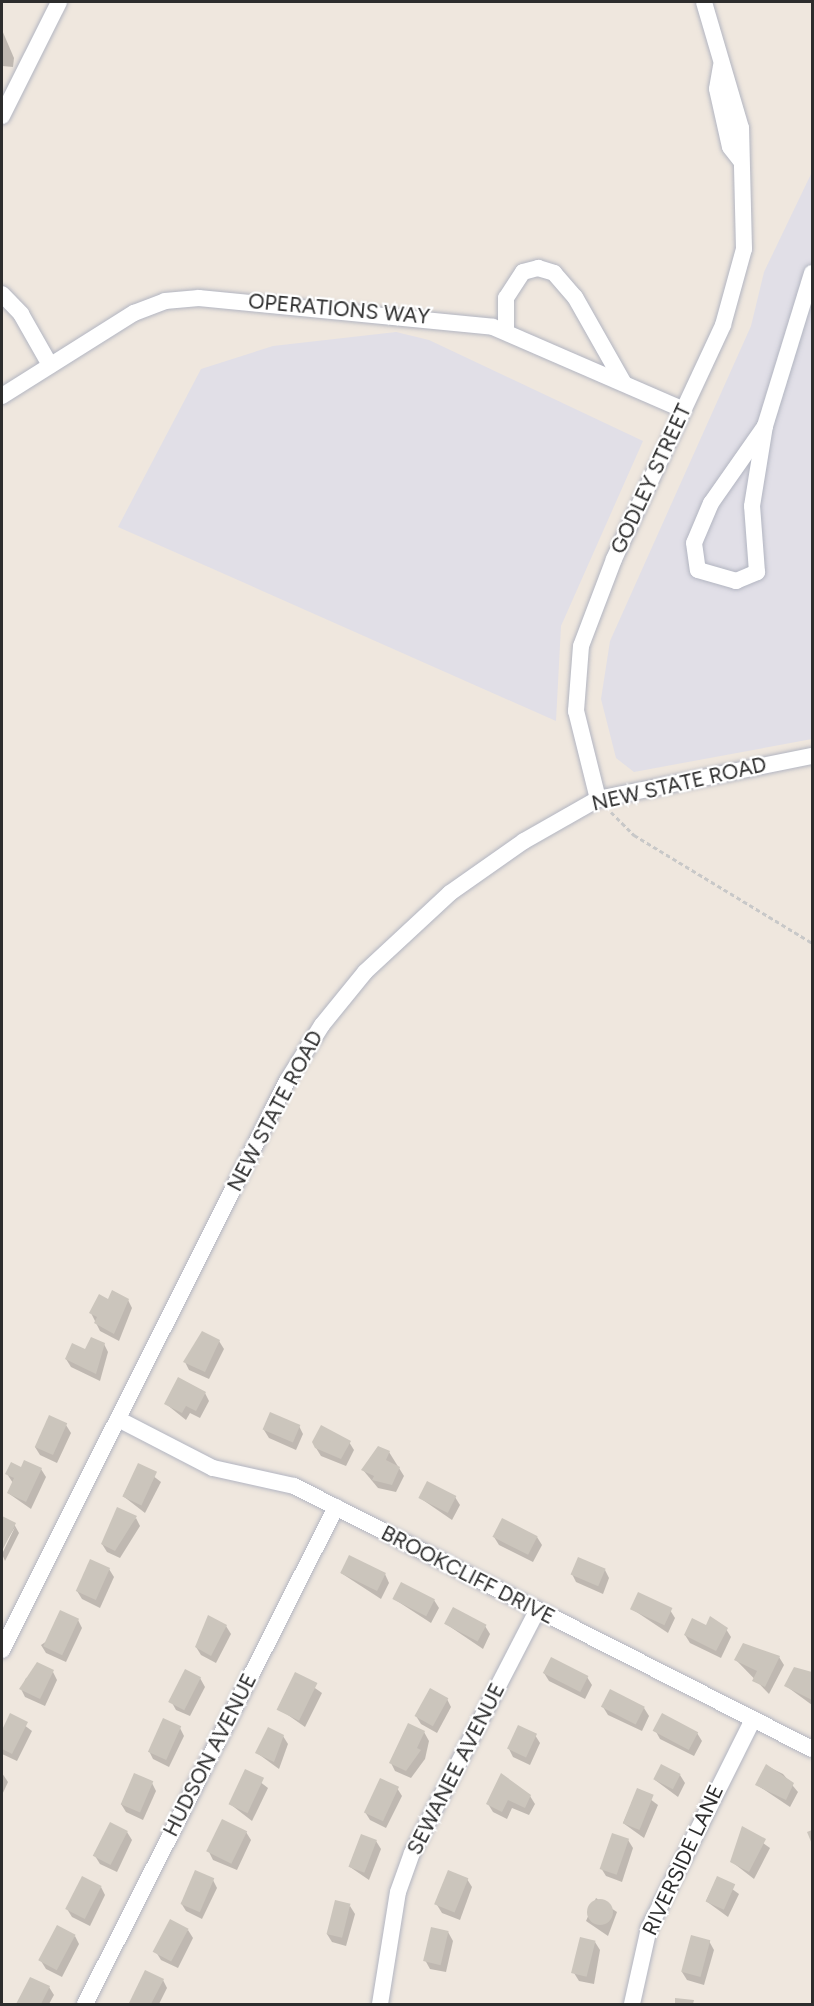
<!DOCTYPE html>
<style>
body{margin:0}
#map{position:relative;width:814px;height:2006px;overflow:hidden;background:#efe7de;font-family:Figtree,sans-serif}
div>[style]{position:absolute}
.industrial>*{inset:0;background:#e1dfe7}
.shadow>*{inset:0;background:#0003}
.building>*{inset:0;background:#cbc5bc;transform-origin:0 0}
.round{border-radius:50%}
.path>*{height:3px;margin-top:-1.5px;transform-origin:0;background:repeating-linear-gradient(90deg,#c8c8c8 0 4.5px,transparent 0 7.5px)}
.roads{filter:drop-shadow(0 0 2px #b2b5c1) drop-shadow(0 0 2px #b2b5c1)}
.minor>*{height:16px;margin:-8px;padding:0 8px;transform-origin:8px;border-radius:8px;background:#fff}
span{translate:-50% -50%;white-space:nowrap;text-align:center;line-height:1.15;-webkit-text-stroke:4.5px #fff;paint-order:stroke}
.street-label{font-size:21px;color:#2d2d2d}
.frame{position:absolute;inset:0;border:3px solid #2d2d2d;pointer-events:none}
</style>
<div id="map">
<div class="industrial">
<div style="clip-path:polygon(812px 172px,812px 739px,634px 772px,616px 758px,601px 699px,610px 641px,751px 326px,764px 272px)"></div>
<div style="clip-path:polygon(396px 332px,429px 340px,643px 441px,561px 626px,556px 721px,118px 527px,201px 369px,273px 346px)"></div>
</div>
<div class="shadow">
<div style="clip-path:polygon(2px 30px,14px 58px,13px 67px,2px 66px)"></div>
<div style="clip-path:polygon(128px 1300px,132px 1308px,119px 1341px,100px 1331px,91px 1313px,109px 1301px)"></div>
<div style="clip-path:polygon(219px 1341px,224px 1349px,209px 1379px,189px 1370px,185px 1362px)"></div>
<div style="clip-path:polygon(104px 1344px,108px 1352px,100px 1381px,71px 1367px,66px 1359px)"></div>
<div style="clip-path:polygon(205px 1393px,209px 1401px,200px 1418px,190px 1413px,186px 1420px,166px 1404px)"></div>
<div style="clip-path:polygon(66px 1425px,71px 1433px,57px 1463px,40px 1455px,35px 1447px)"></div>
<div style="clip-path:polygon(299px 1426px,303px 1434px,296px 1450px,269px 1438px,264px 1430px)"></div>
<div style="clip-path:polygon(349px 1442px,354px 1450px,346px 1466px,321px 1456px,316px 1448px)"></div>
<div style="clip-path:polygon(389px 1452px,404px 1476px,396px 1492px,378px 1488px,363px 1470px)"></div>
<div style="clip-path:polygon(139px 1465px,161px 1482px,145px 1513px,123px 1496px)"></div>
<div style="clip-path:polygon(21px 1469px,41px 1469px,46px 1477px,31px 1509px,8px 1493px,13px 1483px,7px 1474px)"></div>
<div style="clip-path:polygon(455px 1497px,460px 1505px,452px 1520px,420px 1498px)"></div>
<div style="clip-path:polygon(2px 1518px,14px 1524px,19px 1533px,5px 1561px,2px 1554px,15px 1527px,2px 1548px)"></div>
<div style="clip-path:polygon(136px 1518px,140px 1526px,120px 1558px,107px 1552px,102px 1544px)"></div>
<div style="clip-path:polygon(494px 1537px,537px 1537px,542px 1545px,533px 1562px,499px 1545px)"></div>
<div style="clip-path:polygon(109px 1569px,114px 1577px,100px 1608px,82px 1599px,77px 1591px)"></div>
<div style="clip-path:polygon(605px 1570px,609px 1578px,603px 1594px,576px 1582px,572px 1574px)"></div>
<div style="clip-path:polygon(341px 1573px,385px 1574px,389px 1583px,381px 1599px)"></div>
<div style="clip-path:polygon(394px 1599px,434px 1600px,439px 1608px,431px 1623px)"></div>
<div style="clip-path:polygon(632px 1609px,670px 1610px,675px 1618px,668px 1633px)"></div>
<div style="clip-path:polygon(78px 1620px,82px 1628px,66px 1662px,46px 1653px,41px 1645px)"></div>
<div style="clip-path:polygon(446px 1624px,485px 1626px,490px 1634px,483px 1649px)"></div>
<div style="clip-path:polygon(226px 1626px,231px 1634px,216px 1663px,201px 1655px,196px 1647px)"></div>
<div style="clip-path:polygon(707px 1627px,726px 1629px,731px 1637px,721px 1658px,690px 1643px,685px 1635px)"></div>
<div style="clip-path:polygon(779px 1657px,784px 1665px,769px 1694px,736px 1660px)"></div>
<div style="clip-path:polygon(795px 1669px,812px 1674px,812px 1705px,786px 1686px)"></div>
<div style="clip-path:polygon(53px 1672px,57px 1680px,45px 1706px,25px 1697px,21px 1689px,26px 1678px)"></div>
<div style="clip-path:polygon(544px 1673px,587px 1677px,592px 1685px,585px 1699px,549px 1681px)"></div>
<div style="clip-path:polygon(295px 1674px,322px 1693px,305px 1727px,278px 1708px)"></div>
<div style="clip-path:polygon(200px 1678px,205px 1687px,190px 1716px,176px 1710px,171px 1701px)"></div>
<div style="clip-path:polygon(447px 1699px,451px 1707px,437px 1733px,421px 1724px,416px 1716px)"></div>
<div style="clip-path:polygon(603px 1707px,644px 1708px,649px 1716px,642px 1731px,608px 1715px)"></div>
<div style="clip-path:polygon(11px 1715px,32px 1731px,17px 1761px,2px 1754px,2px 1733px)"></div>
<div style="clip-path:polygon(180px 1728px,184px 1736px,169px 1767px,153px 1759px,149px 1751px)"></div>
<div style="clip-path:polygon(655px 1730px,697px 1733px,702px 1741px,694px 1756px,660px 1739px)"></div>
<div style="clip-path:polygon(424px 1732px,429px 1741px,425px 1759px,411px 1778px,395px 1771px,391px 1763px)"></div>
<div style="clip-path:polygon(535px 1735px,540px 1743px,530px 1765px,513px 1757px,509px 1749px)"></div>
<div style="clip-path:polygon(283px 1736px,288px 1744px,279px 1769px,257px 1753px)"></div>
<div style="clip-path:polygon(767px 1766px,783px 1774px,798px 1792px,790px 1807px,757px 1785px)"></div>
<div style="clip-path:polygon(246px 1771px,268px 1788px,252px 1821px,230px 1804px)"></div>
<div style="clip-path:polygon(2px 1773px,8px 1782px,2px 1795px)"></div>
<div style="clip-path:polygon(502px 1775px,530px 1796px,535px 1804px,529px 1815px,512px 1808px,507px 1819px,493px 1812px,488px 1804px)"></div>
<div style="clip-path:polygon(680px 1775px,685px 1783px,678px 1797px,655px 1780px)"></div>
<div style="clip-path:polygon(152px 1783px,156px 1791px,143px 1820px,126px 1812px,121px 1804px)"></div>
<div style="clip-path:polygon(397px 1788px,402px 1796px,386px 1828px,370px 1820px,365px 1812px)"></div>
<div style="clip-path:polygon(638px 1790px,658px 1805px,644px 1838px,623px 1823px)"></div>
<div style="clip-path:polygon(742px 1828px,770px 1848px,754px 1879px,732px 1862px)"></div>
<div style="clip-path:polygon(127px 1832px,132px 1840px,117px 1872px,100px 1864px,95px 1856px)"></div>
<div style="clip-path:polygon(246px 1832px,251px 1840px,237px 1870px,213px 1860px,209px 1852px)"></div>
<div style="clip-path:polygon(628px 1840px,633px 1848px,622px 1882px,606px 1876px,601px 1868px)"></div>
<div style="clip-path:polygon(376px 1841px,381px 1849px,369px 1880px,350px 1867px)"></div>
<div style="clip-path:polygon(717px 1878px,739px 1894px,728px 1917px,706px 1901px)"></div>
<div style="clip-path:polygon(467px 1879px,472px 1887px,460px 1920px,442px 1913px,437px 1905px)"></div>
<div style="clip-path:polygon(213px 1880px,217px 1888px,202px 1919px,186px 1911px,181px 1903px)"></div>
<div style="clip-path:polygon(101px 1887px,105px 1895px,90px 1926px,72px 1917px,67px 1909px)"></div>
<div style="clip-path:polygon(596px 1898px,617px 1912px,608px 1936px,586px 1921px)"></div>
<div style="clip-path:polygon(350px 1906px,355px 1914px,346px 1946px,332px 1942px,327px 1934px)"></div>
<div style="clip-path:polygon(188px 1930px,193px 1938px,178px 1968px,161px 1960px,156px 1952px)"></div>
<div style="clip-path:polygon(448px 1932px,453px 1941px,446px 1972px,430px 1969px,425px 1960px)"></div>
<div style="clip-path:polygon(75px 1936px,79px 1944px,62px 1977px,46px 1969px,41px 1961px)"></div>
<div style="clip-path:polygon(709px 1941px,714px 1950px,704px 1985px,687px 1980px,682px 1972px)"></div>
<div style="clip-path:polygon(595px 1942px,600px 1950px,594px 1984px,579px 1981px,574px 1973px)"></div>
<div style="clip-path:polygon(31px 1979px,49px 1987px,54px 1995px,49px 2004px,18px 2004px)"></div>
<div style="clip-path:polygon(163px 1980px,167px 1988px,159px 2004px,132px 2004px)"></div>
</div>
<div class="building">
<div style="clip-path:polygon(112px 1290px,129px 1299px,114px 1334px,94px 1323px,97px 1317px,89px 1313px,99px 1294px,108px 1299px)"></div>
<div style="clip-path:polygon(202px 1331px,220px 1340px,205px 1372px,183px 1362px)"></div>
<div style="clip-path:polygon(91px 1337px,105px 1343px,96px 1374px,65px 1359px,72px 1343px,85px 1349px)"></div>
<div style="clip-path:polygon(178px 1377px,206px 1392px,196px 1411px,186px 1406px,182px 1413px,164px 1404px)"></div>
<div style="left:270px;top:1412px;width:33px;height:19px;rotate:23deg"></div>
<div style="left:49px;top:1415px;width:20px;height:35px;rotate:24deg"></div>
<div style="clip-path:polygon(321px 1425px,351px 1441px,341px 1459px,315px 1448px,312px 1442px)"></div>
<div style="clip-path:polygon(378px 1446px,390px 1451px,386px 1460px,400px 1467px,392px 1485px,372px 1480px,374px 1476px,361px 1470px)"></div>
<div style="clip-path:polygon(24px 1460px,42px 1468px,26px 1502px,7px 1493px,14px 1478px,5px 1474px,11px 1462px,21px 1467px)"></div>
<div style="left:138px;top:1463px;width:21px;height:37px;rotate:25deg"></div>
<div style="left:427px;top:1481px;width:33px;height:19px;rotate:27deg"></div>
<div style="clip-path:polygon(117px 1507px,137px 1516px,115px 1551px,101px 1544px)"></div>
<div style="clip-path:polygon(2px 1516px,16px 1523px,2px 1551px)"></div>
<div style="left:502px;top:1518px;width:40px;height:21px;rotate:27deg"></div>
<div style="left:349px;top:1555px;width:41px;height:20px;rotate:26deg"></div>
<div style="left:578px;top:1557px;width:30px;height:19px;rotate:23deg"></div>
<div style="left:90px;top:1559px;width:22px;height:35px;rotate:24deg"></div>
<div style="left:401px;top:1582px;width:38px;height:19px;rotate:27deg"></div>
<div style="left:638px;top:1592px;width:38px;height:19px;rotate:25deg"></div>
<div style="left:453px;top:1607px;width:38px;height:19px;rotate:28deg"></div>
<div style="left:60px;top:1610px;width:21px;height:40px;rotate:25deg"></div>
<div style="clip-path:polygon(208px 1615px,227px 1625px,211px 1656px,195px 1647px)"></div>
<div style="clip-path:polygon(710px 1616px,728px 1628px,716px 1651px,684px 1635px,692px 1618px,706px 1625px)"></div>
<div style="clip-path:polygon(743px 1643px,780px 1656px,765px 1687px,752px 1681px,757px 1671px,734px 1660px)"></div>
<div style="left:551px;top:1657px;width:42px;height:18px;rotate:27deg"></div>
<div style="clip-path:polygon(37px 1662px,54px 1670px,40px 1699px,19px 1689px)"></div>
<div style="clip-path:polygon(794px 1667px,812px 1672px,812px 1700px,784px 1686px)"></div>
<div style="left:185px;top:1669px;width:18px;height:37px;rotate:27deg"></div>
<div style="left:295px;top:1672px;width:25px;height:42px;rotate:26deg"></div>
<div style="left:430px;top:1688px;width:21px;height:32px;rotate:29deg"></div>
<div style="left:610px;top:1689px;width:39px;height:20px;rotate:27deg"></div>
<div style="clip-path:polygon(10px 1713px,28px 1722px,12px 1754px,2px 1749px,2px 1730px)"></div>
<div style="left:662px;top:1713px;width:41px;height:20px;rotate:28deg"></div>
<div style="left:163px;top:1718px;width:20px;height:37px;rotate:24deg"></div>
<div style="clip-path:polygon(408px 1723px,425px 1731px,417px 1748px,421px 1750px,406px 1771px,389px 1763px)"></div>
<div style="left:518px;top:1725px;width:21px;height:26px;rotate:25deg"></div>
<div style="clip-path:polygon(268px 1727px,284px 1735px,274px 1762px,255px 1753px)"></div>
<div style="left:661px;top:1764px;width:22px;height:17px;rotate:27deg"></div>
<div style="clip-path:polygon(766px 1764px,794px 1783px,786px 1800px,755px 1785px)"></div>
<div style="left:245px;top:1769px;width:21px;height:39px;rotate:25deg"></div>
<div style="left:134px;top:1773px;width:21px;height:34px;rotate:23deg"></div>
<div style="clip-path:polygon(501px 1773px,531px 1795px,525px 1808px,508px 1800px,502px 1812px,486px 1804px)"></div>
<div style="left:380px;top:1778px;width:21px;height:38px;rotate:25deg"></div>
<div style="left:637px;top:1788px;width:18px;height:38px;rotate:22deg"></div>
<div style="left:222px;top:1819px;width:28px;height:36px;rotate:26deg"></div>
<div style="left:110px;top:1822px;width:20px;height:38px;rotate:27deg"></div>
<div style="clip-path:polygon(742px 1826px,766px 1839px,749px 1872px,730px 1862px)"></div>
<div style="clip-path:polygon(812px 1830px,812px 1844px,807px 1832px)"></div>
<div style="left:612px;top:1833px;width:18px;height:38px;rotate:19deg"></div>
<div style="left:361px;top:1834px;width:17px;height:35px;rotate:21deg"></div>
<div style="left:195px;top:1870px;width:21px;height:37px;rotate:23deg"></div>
<div style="left:448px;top:1870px;width:22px;height:37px;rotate:22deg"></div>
<div style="left:82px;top:1876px;width:22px;height:37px;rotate:27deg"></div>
<div style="left:717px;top:1876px;width:20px;height:28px;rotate:24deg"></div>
<div class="round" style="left:587px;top:1899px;width:26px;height:26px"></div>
<div style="left:335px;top:1900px;width:16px;height:35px;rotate:14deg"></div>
<div style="left:170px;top:1919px;width:21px;height:37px;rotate:28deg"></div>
<div style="left:57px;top:1925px;width:21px;height:40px;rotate:28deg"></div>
<div style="left:431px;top:1927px;width:18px;height:35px;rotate:13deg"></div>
<div style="left:691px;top:1935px;width:20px;height:38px;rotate:15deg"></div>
<div style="left:580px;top:1937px;width:16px;height:37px;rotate:14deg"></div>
<div style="clip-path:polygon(145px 1970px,164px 1979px,151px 2004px,133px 2004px,129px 2003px)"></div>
<div style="clip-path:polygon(30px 1977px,50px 1986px,41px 2004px,16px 2004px)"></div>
<div style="clip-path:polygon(675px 1998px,694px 2000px,693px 2004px,675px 2004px)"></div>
</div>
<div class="path">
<div style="left:611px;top:812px;width:33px;rotate:45deg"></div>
<div style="left:634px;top:835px;width:208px;rotate:31.2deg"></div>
</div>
<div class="roads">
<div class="minor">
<div style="left:721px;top:66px;width:23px;rotate:100deg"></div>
<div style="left:717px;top:89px;width:59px;rotate:77.4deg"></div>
<div style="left:730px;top:147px;width:16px;rotate:52deg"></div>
<div style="left:2px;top:116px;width:127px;rotate:-63.4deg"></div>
<div style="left:2px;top:294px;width:28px;rotate:46deg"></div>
<div style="left:21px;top:314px;width:59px;rotate:60.4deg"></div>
<div style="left:506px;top:331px;width:33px;rotate:-90deg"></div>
<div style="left:506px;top:298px;width:31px;rotate:-57deg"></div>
<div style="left:523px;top:272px;width:16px;rotate:-15deg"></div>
<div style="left:538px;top:268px;width:17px;rotate:17deg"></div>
<div style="left:554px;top:273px;width:32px;rotate:49deg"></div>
<div style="left:575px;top:297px;width:98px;rotate:60.5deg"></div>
<div style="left:2px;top:396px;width:156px;rotate:-32.2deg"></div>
<div style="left:134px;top:313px;width:33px;rotate:-21deg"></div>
<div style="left:165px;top:301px;width:34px;rotate:-5deg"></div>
<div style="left:199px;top:298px;width:295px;rotate:5.6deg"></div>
<div style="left:493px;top:327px;width:208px;rotate:23.5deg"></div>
<div style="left:765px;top:426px;width:94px;rotate:125deg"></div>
<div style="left:711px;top:503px;width:43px;rotate:113deg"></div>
<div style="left:694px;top:543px;width:27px;rotate:82deg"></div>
<div style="left:698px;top:570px;width:40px;rotate:16deg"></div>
<div style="left:736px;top:581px;width:23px;rotate:-23deg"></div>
<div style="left:757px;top:572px;width:66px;rotate:-94.3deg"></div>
<div style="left:752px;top:506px;width:81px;rotate:-80.8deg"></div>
<div style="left:765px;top:426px;width:160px;rotate:-72.9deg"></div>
<div style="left:598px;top:799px;width:91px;rotate:-104deg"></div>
<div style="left:576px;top:711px;width:65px;rotate:-85.6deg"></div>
<div style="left:581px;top:646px;width:93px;rotate:-69.2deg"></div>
<div style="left:614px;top:559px;width:258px;rotate:-65deg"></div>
<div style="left:723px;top:325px;width:79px;rotate:-74.6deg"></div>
<div style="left:744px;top:249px;width:121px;rotate:-91.4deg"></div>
<div style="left:741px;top:128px;width:131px;rotate:-106.4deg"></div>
<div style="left:118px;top:1419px;width:107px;rotate:27.3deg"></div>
<div style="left:213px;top:1468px;width:83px;rotate:12.5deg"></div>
<div style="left:294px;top:1486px;width:581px;rotate:26.92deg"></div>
<div style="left:2px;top:1650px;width:636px;rotate:-63.39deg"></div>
<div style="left:287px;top:1081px;width:66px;rotate:-58deg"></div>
<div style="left:322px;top:1025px;width:68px;rotate:-50.9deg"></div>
<div style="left:365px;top:972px;width:116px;rotate:-42.9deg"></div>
<div style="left:450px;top:893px;width:90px;rotate:-35.1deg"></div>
<div style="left:524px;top:841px;width:85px;rotate:-29.6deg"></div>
<div style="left:598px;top:799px;width:218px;rotate:-11.4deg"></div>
<div style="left:85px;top:2004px;width:557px;rotate:-63.2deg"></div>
<div style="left:380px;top:2004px;width:113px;rotate:-80.9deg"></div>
<div style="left:398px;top:1892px;width:41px;rotate:-70.3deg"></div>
<div style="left:412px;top:1853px;width:272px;rotate:-62.7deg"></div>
<div style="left:632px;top:2004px;width:78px;rotate:-77.4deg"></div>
<div style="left:649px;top:1928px;width:231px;rotate:-63.5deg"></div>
</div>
</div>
<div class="street-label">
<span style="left:339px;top:309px;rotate:5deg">OPERATIONS WAY</span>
<span style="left:651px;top:479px;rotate:-65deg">GODLEY STREET</span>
<span style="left:679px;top:784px;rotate:-13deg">NEW STATE ROAD</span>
<span style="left:275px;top:1111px;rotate:-62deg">NEW STATE ROAD</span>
<span style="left:468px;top:1575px;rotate:27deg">BROOKCLIFF DRIVE</span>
<span style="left:210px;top:1755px;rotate:-63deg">HUDSON AVENUE</span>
<span style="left:456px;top:1769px;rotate:-63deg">SEWANEE AVENUE</span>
<span style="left:683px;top:1860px;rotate:-65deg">RIVERSIDE LANE</span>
</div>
<div class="frame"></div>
</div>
